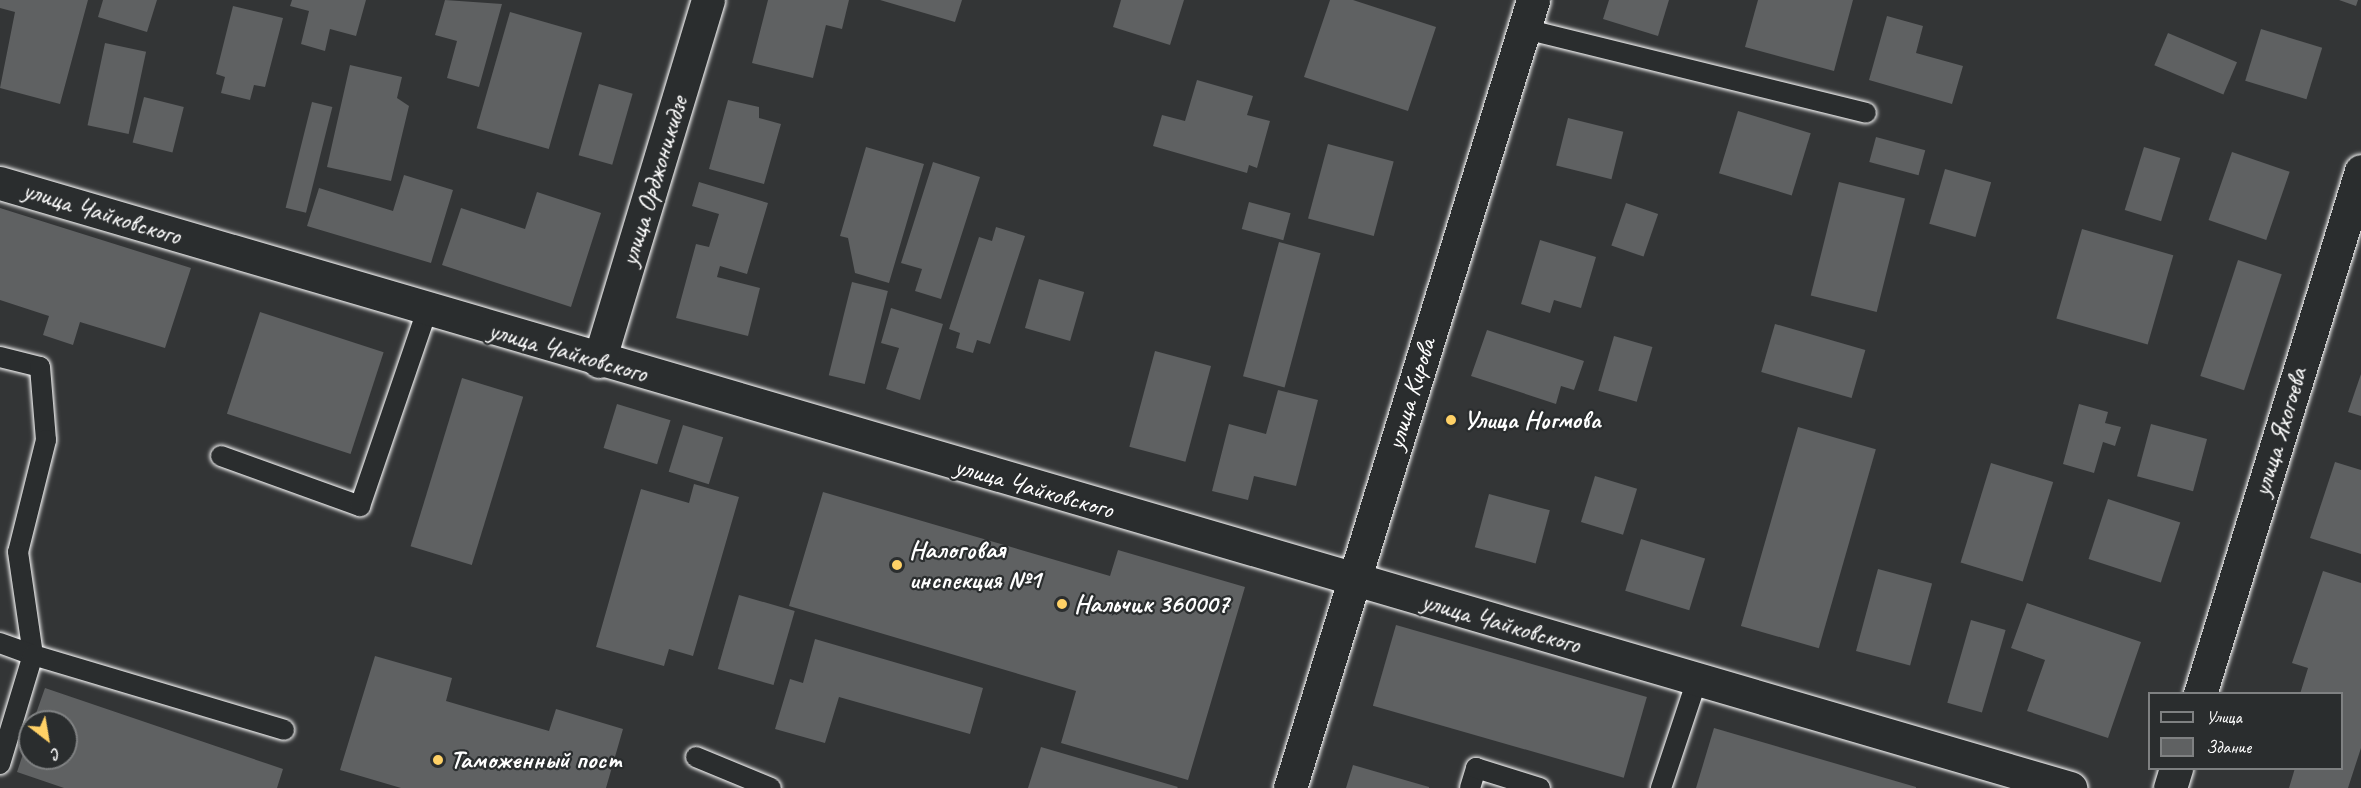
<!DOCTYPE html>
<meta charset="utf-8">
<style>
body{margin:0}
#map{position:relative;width:2361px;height:788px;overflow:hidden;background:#333536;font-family:Caveat,sans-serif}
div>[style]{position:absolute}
.building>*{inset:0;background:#5f6162;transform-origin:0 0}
.roads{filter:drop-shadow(0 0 2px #fff) drop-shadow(0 0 2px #fff)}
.service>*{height:20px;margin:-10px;padding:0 10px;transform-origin:10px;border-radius:10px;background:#2a2d2e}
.minor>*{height:33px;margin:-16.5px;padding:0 16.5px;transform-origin:16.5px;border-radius:16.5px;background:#2a2d2e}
.secondary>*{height:33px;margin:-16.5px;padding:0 16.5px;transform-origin:16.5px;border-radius:16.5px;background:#2a2d2e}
.dots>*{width:16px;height:16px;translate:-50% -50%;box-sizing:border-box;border:3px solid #2a2d2e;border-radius:50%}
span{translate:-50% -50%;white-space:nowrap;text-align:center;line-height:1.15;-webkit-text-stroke:4.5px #2a2d2e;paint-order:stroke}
.street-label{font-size:26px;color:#fff}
.poi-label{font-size:26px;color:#fff;font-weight:700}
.left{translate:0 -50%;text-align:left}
.legend{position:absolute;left:2148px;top:692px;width:195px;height:78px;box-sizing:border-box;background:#2a2d2e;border:2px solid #7f8182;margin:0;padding:8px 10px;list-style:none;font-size:18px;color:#fff}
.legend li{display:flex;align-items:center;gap:12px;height:30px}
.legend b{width:30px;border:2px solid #7f8182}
.north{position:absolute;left:18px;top:710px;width:60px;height:60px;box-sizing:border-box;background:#2a2d2e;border:2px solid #7f8182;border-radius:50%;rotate:149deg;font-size:16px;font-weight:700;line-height:24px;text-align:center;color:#fff}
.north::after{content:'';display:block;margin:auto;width:21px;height:27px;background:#ffd166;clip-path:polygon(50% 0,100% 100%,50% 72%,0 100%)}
</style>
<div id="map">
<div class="building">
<div style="clip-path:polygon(0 0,88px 0,60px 104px,0 88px,15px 12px,0 8px)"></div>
<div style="clip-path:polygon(103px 0,157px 0,147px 32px,98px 17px)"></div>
<div style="clip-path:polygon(292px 0,366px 0,356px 36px,330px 29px,325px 51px,301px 44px,309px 11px,290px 6px)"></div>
<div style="clip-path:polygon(445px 0,502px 4px,479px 87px,447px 78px,457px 41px,435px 35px)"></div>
<div style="clip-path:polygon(768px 0,849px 0,842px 29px,826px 25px,813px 78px,752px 63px)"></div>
<div style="clip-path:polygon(880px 0,962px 0,955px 22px)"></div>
<div style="clip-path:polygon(1121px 0,1184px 0,1170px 45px,1113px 27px)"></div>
<div style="clip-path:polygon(1330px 0,1353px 0,1436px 27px,1408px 111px,1304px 77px)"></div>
<div style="clip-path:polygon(1609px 0,1669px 0,1658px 36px,1603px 19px)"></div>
<div style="clip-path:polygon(1758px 0,1853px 0,1834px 71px,1745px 47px)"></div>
<div style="clip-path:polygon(2339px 0,2358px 0,2356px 6px)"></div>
<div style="clip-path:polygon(233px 6px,283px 18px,265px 87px,254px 85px,250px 100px,221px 93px,225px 77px,216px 74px)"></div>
<div style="left:510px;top:12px;width:75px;height:121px;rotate:16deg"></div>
<div style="clip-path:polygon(1887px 16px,1923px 26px,1916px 53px,1963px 66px,1952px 104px,1869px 80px)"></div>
<div style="left:2261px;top:29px;width:64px;height:54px;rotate:17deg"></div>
<div style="left:2168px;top:33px;width:75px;height:35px;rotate:23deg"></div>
<div style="left:105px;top:43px;width:42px;height:84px;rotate:12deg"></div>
<div style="clip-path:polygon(350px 65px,402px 77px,397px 98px,409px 106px,391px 181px,327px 167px)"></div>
<div style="clip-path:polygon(1197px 80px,1253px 96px,1247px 115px,1270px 121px,1257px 168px,1249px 165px,1247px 173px,1153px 146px,1162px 115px,1185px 121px)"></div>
<div style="left:599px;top:84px;width:35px;height:74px;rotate:16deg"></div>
<div style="left:144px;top:97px;width:41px;height:47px;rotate:14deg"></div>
<div style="clip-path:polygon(728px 100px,759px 107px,759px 118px,781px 124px,764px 184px,709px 169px)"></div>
<div style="left:312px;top:102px;width:21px;height:109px;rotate:14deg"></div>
<div style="left:1738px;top:111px;width:76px;height:65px;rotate:17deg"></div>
<div style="left:1568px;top:118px;width:57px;height:49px;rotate:14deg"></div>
<div style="left:1876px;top:137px;width:51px;height:26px;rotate:15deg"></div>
<div style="left:1328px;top:144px;width:68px;height:77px;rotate:15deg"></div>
<div style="clip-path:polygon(866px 147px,924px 164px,889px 283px,855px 273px,848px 238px,840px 236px)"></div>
<div style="left:2144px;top:147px;width:38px;height:66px;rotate:17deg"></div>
<div style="left:2232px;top:152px;width:61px;height:72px;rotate:19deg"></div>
<div style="clip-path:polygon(933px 162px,980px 177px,941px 299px,915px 291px,922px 269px,901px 263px)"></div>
<div style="left:1945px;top:169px;width:48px;height:57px;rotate:16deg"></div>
<div style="clip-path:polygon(404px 175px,453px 190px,431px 263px,307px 226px,319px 188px,393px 211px)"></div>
<div style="clip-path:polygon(699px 182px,768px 203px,747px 274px,720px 266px,717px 277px,760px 288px,748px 336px,676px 318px,696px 244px,709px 247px,719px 214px,692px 206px)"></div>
<div style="left:1839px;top:182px;width:68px;height:117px;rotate:14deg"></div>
<div style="clip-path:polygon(537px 192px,601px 213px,571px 307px,442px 265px,461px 208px,525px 229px)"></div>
<div style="left:1249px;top:202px;width:43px;height:28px;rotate:15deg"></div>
<div style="left:1626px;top:203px;width:34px;height:45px;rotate:19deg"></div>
<div style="clip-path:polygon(0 208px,191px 268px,165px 348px,80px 322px,73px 345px,43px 335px,49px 316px,0 300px)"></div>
<div style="clip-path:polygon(996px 227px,1025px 236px,990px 344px,977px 340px,973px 353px,956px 348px,960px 333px,949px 329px,979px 237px,992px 241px)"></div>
<div style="left:2082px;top:229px;width:95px;height:93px;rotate:16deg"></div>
<div style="clip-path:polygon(1540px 240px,1596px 257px,1581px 308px,1554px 300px,1550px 313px,1521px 304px)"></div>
<div style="left:1279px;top:242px;width:43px;height:139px;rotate:15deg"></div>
<div style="left:2238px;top:260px;width:46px;height:122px;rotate:18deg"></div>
<div style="left:1039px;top:279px;width:47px;height:51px;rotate:16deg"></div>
<div style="left:852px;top:282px;width:37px;height:96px;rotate:14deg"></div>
<div style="clip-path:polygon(891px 308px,943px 324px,920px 400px,886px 389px,899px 348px,881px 343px)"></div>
<div style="left:260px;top:312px;width:130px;height:107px;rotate:18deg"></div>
<div style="left:1775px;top:324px;width:94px;height:50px;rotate:16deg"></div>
<div style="clip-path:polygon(1487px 330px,1584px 361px,1574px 390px,1561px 386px,1556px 404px,1471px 376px)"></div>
<div style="left:1614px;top:336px;width:40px;height:57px;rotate:16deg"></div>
<div style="left:1155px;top:351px;width:58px;height:99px;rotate:15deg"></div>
<div style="clip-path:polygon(2361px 374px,2361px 416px,2348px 412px)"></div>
<div style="left:462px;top:378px;width:64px;height:176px;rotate:17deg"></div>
<div style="clip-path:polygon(1278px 390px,1318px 400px,1296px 486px,1254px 476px,1248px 500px,1212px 491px,1229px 424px,1266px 434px)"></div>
<div style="left:617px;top:404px;width:56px;height:46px;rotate:17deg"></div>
<div style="clip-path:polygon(2079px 404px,2108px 412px,2105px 423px,2121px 427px,2115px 446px,2103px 442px,2094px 473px,2063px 464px)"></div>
<div style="left:2151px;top:424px;width:58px;height:54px;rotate:15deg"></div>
<div style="left:683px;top:425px;width:42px;height:49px;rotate:17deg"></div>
<div style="left:1798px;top:427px;width:81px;height:207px;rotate:16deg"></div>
<div style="clip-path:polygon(2335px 462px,2361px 470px,2361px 554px,2310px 538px)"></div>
<div style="left:1991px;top:463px;width:65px;height:104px;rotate:17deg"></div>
<div style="left:1595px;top:476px;width:44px;height:48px;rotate:17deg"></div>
<div style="clip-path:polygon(694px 484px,739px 497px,693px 656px,669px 649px,664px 666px,596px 647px,641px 489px,689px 503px)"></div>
<div style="clip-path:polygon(823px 492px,1110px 576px,1118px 550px,1245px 587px,1188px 780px,1061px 743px,1076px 691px,789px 606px)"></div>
<div style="left:1489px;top:494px;width:63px;height:55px;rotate:15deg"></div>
<div style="left:2108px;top:499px;width:76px;height:63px;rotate:18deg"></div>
<div style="left:1641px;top:539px;width:67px;height:54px;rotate:17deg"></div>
<div style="left:1878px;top:569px;width:56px;height:85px;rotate:15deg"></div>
<div style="clip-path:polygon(2323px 571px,2361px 583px,2361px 748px,2348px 788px,2289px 788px,2295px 768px,2342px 768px,2342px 694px,2300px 694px,2308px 668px,2292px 663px)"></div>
<div style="left:739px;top:595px;width:58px;height:77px;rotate:16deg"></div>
<div style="clip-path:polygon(2027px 603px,2141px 642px,2108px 738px,2027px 711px,2045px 660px,2011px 648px)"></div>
<div style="left:1971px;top:620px;width:36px;height:86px;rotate:16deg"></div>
<div style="left:1396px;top:625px;width:261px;height:84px;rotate:16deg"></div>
<div style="clip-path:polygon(815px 639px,983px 688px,970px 734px,839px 697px,825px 743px,775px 729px,790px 679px,803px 683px)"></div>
<div style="clip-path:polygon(375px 656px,452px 678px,446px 701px,549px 731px,556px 709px,623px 729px,606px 788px,401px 788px,340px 770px)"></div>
<div style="clip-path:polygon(45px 688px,283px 769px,277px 788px,64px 788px,17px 772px,30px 733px,30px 758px,66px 758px,66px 722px,33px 722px)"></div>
<div style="clip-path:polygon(1714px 728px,1916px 787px,1916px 788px,1696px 788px)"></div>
<div style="clip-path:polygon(1041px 747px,1178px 787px,1177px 788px,1028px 788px)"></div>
<div style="clip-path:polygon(1353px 765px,1429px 787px,1429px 788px,1346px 788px)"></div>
</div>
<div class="roads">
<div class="service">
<div style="left:1525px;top:29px;width:351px;rotate:13.8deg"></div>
<div style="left:0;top:357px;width:41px;rotate:14deg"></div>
<div style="left:40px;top:367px;width:73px;rotate:85.3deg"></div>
<div style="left:46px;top:440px;width:115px;rotate:104deg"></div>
<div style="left:18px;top:552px;width:104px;rotate:81.7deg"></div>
<div style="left:33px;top:655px;width:35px;rotate:-160deg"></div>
<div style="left:221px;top:456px;width:148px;rotate:19.8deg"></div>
<div style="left:360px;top:506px;width:207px;rotate:-71.1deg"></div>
<div style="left:696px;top:757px;width:81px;rotate:22.5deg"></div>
<div style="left:0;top:764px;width:114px;rotate:-73.2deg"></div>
<div style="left:33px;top:655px;width:262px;rotate:16.6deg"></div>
<div style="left:1470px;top:788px;width:21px;rotate:-73deg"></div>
<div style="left:1476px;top:768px;width:67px;rotate:17.4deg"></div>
<div style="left:1661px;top:788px;width:114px;rotate:-71.6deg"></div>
</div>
<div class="minor">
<div style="left:0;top:183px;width:2157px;rotate:16.29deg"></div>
<div style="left:599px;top:361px;width:377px;rotate:-73.2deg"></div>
<div style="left:2200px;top:694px;width:547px;rotate:-72.89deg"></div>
<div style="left:2170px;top:788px;width:21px;rotate:-73deg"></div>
</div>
<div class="secondary">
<div style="left:1290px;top:788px;width:825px;rotate:-72.86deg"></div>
</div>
</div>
<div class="dots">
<div style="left:1451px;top:420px;background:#ffd166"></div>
<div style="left:897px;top:565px;background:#ffd166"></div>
<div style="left:1062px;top:604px;background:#ffd166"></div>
<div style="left:438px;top:760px;background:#ffd166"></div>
</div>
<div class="street-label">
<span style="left:654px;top:181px;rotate:-73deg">улица Орджоникидзе</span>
<span style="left:102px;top:213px;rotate:17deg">улица Чайковского</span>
<span style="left:568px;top:352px;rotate:16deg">улица Чайковского</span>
<span style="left:1411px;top:394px;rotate:-73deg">улица Кирова</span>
<span style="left:2280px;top:432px;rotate:-73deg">улица Яхогоева</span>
<span style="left:1034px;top:488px;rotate:16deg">улица Чайковского</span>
<span style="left:1501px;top:623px;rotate:16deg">улица Чайковского</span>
</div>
<div class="poi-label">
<span class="left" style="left:1463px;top:420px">Улица Ногмова</span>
<span class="left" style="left:909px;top:565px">Налоговая<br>инспекция №1</span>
<span class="left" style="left:1074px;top:604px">Нальчик 360007</span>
<span class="left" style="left:450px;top:760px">Таможенный пост</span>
</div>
<ul class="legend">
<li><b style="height:8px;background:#2a2d2e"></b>Улица</li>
<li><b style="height:16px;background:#5f6162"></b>Здание</li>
</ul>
<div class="north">С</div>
</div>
